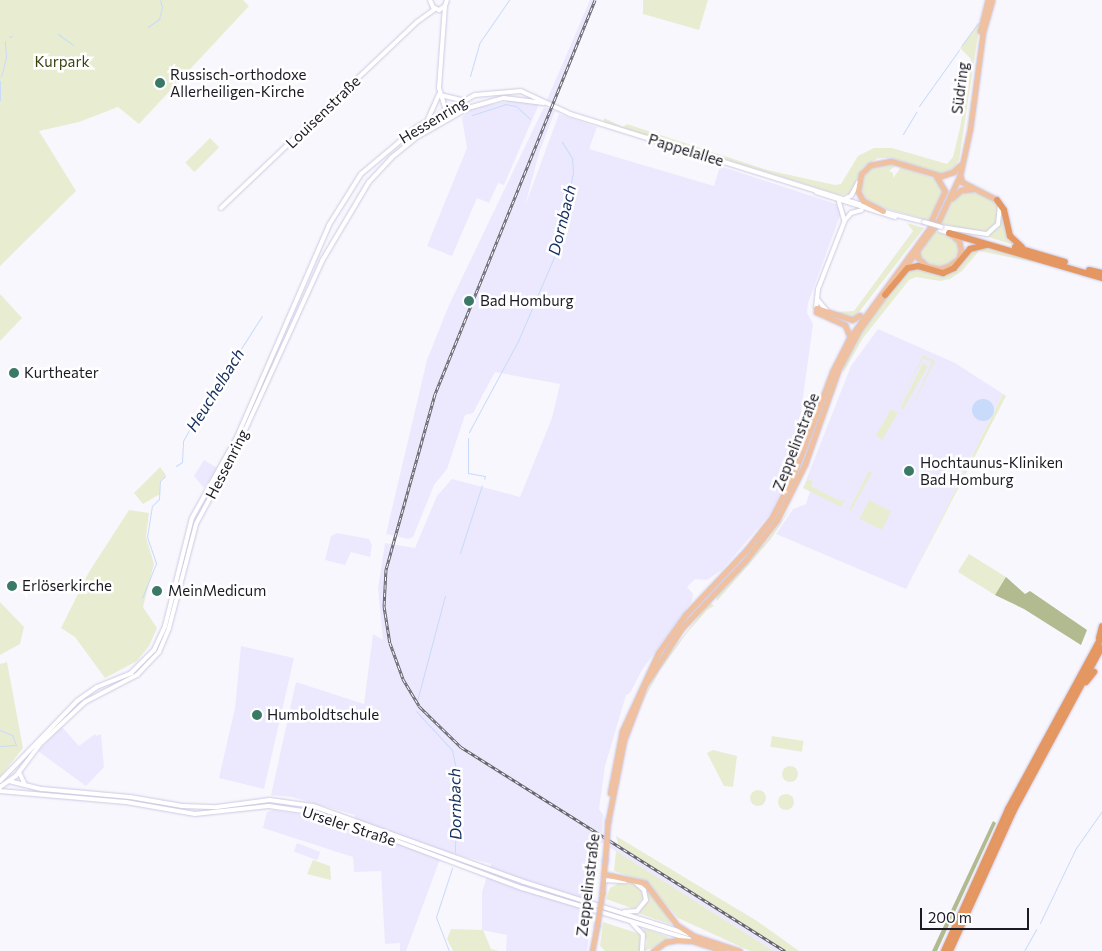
<!DOCTYPE html>
<html>
<head>
<meta charset="utf-8">
<style>
  body { margin:0 }
  #map { position:relative; width:1102px; height:951px; overflow:hidden; background:#f8f7fd; font-family:Commissioner,sans-serif }
  div>[style] { position:absolute }
  .built>* { inset:0; background:#ece9fe; transform-origin:0 0 }
  .green>* { inset:0; background:#e8edd2; transform-origin:0 0 }
  .round { border-radius:50% }
  .forest>* { inset:0; background:#b2ba8f }
  .water>* { inset:0; background:#c8dbfa }
  .stream>* { height:1px; margin:-0.5px; padding:0 0.5px; transform-origin:0.5px; border-radius:0.5px; background:#c8dbfa }
  .roads { filter:drop-shadow(0 0 1px #cdc9e4) drop-shadow(0 0 1px #cdc9e4) }
  .minor>* { height:4px; margin:-2px; padding:0 2px; transform-origin:2px; border-radius:2px; background:#fff }
  .major>* { height:5px; margin:-2.5px; padding:0 2.5px; transform-origin:2.5px; border-radius:2.5px; background:#efc1a0 }
  .highway>* { height:6px; margin:-3px; padding:0 3px; transform-origin:3px; border-radius:3px; background:#e59761 }
  .rail>* { height:3px; margin-top:-1.5px; transform-origin:0; background:repeating-linear-gradient(90deg,#fff 0 4px,#67666e 0 8px); box-sizing:border-box; border-block:1px solid #67666e }
  .bridges { filter:drop-shadow(0 0 1px #cdc9e4) drop-shadow(0 0 1px #cdc9e4) }
  .minor-bridge>* { height:4px; margin:-2px; padding:0 2px; transform-origin:2px; border-radius:2px; background:#fff }
  .major-bridge>* { height:5px; margin:-2.5px; padding:0 2.5px; transform-origin:2.5px; border-radius:2.5px; background:#efc1a0 }
  .dots>* { width:14px; height:14px; translate:-50% -50%; box-sizing:border-box; border:2px solid #fff; border-radius:50% }
  span { translate:-50% -50%; white-space:nowrap; text-align:center; line-height:1.15; -webkit-text-stroke:5px #fff; paint-order:stroke }
  .park-label { font-size:15px; color:#3a410e }
  .poi-label { font-size:15px; color:#1c1b25 }
  .left { translate:0 -50%; text-align:left }
  .street-label { font-size:15px; color:#1c1b25 }
  .water-label { font-size:16px; color:#173160; font-style:italic }
  .scale { position:absolute; left:920px; top:908px; width:109px; height:22px; box-sizing:border-box; border:2px solid #1c1b25; border-top:0; padding-left:6px; font-size:15px; line-height:18px; white-space:nowrap; color:#1c1b25; -webkit-text-stroke:4px #fff; paint-order:stroke }
</style>
</head>
<body>
<div id="map">
  <div class="built">
    <i style="clip-path:polygon(590px 0,597px 0,554px 104px,547px 100px)"></i>
    <i style="clip-path:polygon(514px 100px,539px 104px,504px 185px,498px 183px,489px 203px,477px 198px,452px 256px,427px 246px,467px 148px,462px 118px,470px 109px)"></i>
    <i style="clip-path:polygon(544px 107px,555px 111px,539px 153px,525px 206px,559px 114px,597px 127px,589px 149px,714px 186px,720px 166px,836px 204px,841px 213px,808px 303px,807px 313px,813px 324px,799px 427px,804px 429px,780px 494px,770px 514px,722px 570px,707px 580px,695px 579px,687px 587px,693px 594px,692px 601px,642px 670px,630px 693px,626px 695px,605px 766px,599px 809px,603px 815px,602px 834px,785px 951px,774px 951px,601px 842px,587px 951px,506px 951px,507px 935px,482px 930px,482px 892px,491px 864px,443px 851px,406px 951px,400px 951px,400px 943px,385px 944px,381px 871px,354px 872px,353px 857px,263px 828px,267px 812px,273px 810px,310px 816px,353px 830px,355px 815px,292px 797px,271px 795px,296px 682px,364px 704px,373px 634px,383px 640px,378px 588px,385px 543px,415px 548px,437px 496px,452px 479px,520px 497px,552px 418px,560px 384px,495px 372px,473px 413px,465px 415px,447px 469px,434px 485px,413px 537px,408px 539px,386px 534px,427px 360px,449px 305px)"></i>
    <i style="clip-path:polygon(878px 329px,955px 363px,1003px 394px,906px 589px,776px 534px,793px 509px,806px 504px,810px 491px,803px 488px,851px 366px)"></i>
    <i style="clip-path:polygon(204px 460px,217px 468px,204px 488px,194px 476px)"></i>
    <i style="clip-path:polygon(337px 533px,369px 539px,372px 545px,370px 557px,351px 552px,345px 565px,325px 560px,331px 536px)"></i>
    <i style="clip-path:polygon(241px 646px,294px 658px,264px 789px,219px 778px,235px 708px)"></i>
    <i style="clip-path:polygon(62px 727px,79px 746px,95px 734px,96px 736px,101px 734px,104px 767px,86px 786px,38px 751px)"></i>
    <i style="left:297px;top:843px;width:25px;height:9px;rotate:21deg"></i>
  </div>
  <div class="green">
    <i style="clip-path:polygon(0 0,243px 0,249px 6px,139px 124px,118px 107px,79px 122px,39px 131px,76px 191px,0 266px)"></i>
    <i style="clip-path:polygon(643px 0,708px 0,699px 30px,643px 14px)"></i>
    <i style="clip-path:polygon(980px 22px,959px 160px,952px 171px,942px 174px,891px 158px,878px 158px,862px 168px,850px 194px,840px 195px,604px 122px,604px 118px,623px 127px,627px 124px,767px 170px,835px 185px,841px 184px,858px 156px,874px 148px,892px 148px,947px 164px,953px 157px,960px 128px,971px 59px,960px 48px)"></i>
    <i style="left:210px;top:138px;width:13px;height:35px;rotate:45deg"></i>
    <i style="clip-path:polygon(884px 163px,895px 166px,889px 171px,893px 173px,893px 178px,901px 167px,936px 179px,943px 191px,929px 220px,884px 208px,866px 199px,861px 187px,864px 176px,872px 167px)"></i>
    <i style="clip-path:polygon(970px 191px,984px 195px,997px 205px,997px 223px,987px 231px,969px 231px,940px 223px,955px 196px)"></i>
    <i style="clip-path:polygon(1003px 215px,1005px 230px,1014px 245px,985px 236px,998px 228px)"></i>
    <i style="clip-path:polygon(907px 223px,924px 228px,856px 316px,851px 318px,835px 312px,854px 311px,913px 231px)"></i>
    <i style="clip-path:polygon(934px 231px,954px 238px,959px 248px,952px 263px,940px 267px,921px 260px,919px 253px)"></i>
    <i style="clip-path:polygon(979px 247px,990px 248px,1043px 264px,979px 251px,962px 271px,950px 279px,940px 281px,916px 277px,909px 280px,863px 338px,843px 373px,844px 363px,865px 326px,908px 271px,921px 269px,941px 275px,959px 266px,970px 252px)"></i>
    <i style="clip-path:polygon(0 294px,22px 318px,0 341px)"></i>
    <i style="clip-path:polygon(923px 355px,935px 361px,911px 409px,932px 362px,923px 358px,898px 408px)"></i>
    <i style="clip-path:polygon(923px 363px,928px 366px,903px 410px,901px 407px)"></i>
    <i style="clip-path:polygon(1003px 394px,1006px 396px,906px 589px)"></i>
    <i style="left:891px;top:409px;width:8px;height:31px;rotate:30deg"></i>
    <i style="clip-path:polygon(160px 467px,166px 475px,160px 481px,160px 494px,143px 504px,134px 493px)"></i>
    <i style="clip-path:polygon(869px 471px,872px 473px,850px 512px,850px 508px)"></i>
    <i style="clip-path:polygon(808px 479px,813px 481px,811px 486px,840px 501px,845px 500px,841px 507px,803px 488px)"></i>
    <i style="left:869px;top:500px;width:25px;height:21px;rotate:27deg"></i>
    <i style="clip-path:polygon(793px 505px,771px 539px,717px 601px,716px 596px,769px 538px)"></i>
    <i style="clip-path:polygon(129px 510px,149px 513px,146px 537px,154px 564px,143px 607px,157px 628px,149px 646px,137px 661px,105px 678px,75px 637px,61px 628px,89px 572px)"></i>
    <i style="left:969px;top:554px;width:44px;height:21px;rotate:32deg"></i>
    <i style="clip-path:polygon(0 602px,24px 627px,20px 644px,0 655px)"></i>
    <i style="clip-path:polygon(710px 602px,714px 606px,707px 610px,687px 633px,660px 670px,636px 714px,659px 667px)"></i>
    <i style="clip-path:polygon(7px 662px,23px 748px,0 777px,0 664px)"></i>
    <i style="left:772px;top:736px;width:32px;height:11px;rotate:9deg"></i>
    <i style="clip-path:polygon(713px 750px,737px 756px,733px 787px,724px 786px,707px 753px)"></i>
    <i class="round" style="left:782px;top:766px;width:16px;height:16px"></i>
    <i class="round" style="left:750px;top:790px;width:16px;height:16px"></i>
    <i class="round" style="left:778px;top:794px;width:16px;height:16px"></i>
    <i style="clip-path:polygon(616px 836px,757px 921px,799px 951px,785px 951px,691px 893px,618px 844px)"></i>
    <i style="clip-path:polygon(616px 851px,774px 951px,750px 951px,678px 918px,646px 882px,614px 871px)"></i>
    <i style="clip-path:polygon(313px 860px,330px 866px,331px 880px,307px 874px)"></i>
    <i style="clip-path:polygon(619px 883px,634px 884px,641px 890px,643px 898px,634px 909px,606px 899px,610px 888px)"></i>
    <i style="clip-path:polygon(644px 885px,656px 900px,672px 925px,638px 913px,648px 898px)"></i>
    <i style="clip-path:polygon(603px 922px,640px 934px,640px 951px,605px 951px,600px 946px)"></i>
    <i style="clip-path:polygon(451px 929px,483px 930px,491px 949px,499px 951px,453px 951px,447px 939px)"></i>
    <i style="clip-path:polygon(645px 929px,666px 936px,670px 939px,645px 951px,647px 941px,642px 930px)"></i>
  </div>
  <div class="forest">
    <i style="clip-path:polygon(1006px 577px,1025px 594px,1030px 591px,1087px 630px,1081px 645px,1024px 609px,995px 595px)"></i>
    <i style="clip-path:polygon(993px 821px,996px 823px,937px 951px,932px 951px)"></i>
  </div>
  <div class="water">
    <i class="round" style="left:972px;top:399px;width:22px;height:22px"></i>
  </div>
  <div class="stream">
    <i style="left:148px;top:27px;width:14px;rotate:-36deg"></i>
    <i style="left:159px;top:19px;width:12px;rotate:-76deg"></i>
    <i style="left:162px;top:7px;width:7px;rotate:-106deg"></i>
    <i style="left:58px;top:34px;width:19px;rotate:36deg"></i>
    <i style="left:9px;top:37px;width:3px;rotate:-18deg"></i>
    <i style="left:962px;top:45px;width:27px;rotate:-54deg"></i>
    <i style="left:470px;top:76px;width:35px;rotate:-74deg"></i>
    <i style="left:480px;top:42px;width:51px;rotate:-55.4deg"></i>
    <i style="left:1px;top:77px;width:21px;rotate:-76deg"></i>
    <i style="left:6px;top:57px;width:16px;rotate:-94deg"></i>
    <i style="left:0;top:100px;width:19px;rotate:-90deg"></i>
    <i style="left:919px;top:106px;width:69px;rotate:-54.5deg"></i>
    <i style="left:472px;top:115px;width:35px;rotate:-18deg"></i>
    <i style="left:505px;top:104px;width:11px;rotate:10deg"></i>
    <i style="left:516px;top:106px;width:19px;rotate:43deg"></i>
    <i style="left:903px;top:134px;width:26px;rotate:-59deg"></i>
    <i style="left:469px;top:432px;width:103px;rotate:-61.7deg"></i>
    <i style="left:518px;top:341px;width:107px;rotate:-66.8deg"></i>
    <i style="left:560px;top:243px;width:72px;rotate:-79.6deg"></i>
    <i style="left:573px;top:172px;width:14px;rotate:-94deg"></i>
    <i style="left:572px;top:158px;width:19px;rotate:-122deg"></i>
    <i style="left:468px;top:438px;width:35px;rotate:90deg"></i>
    <i style="left:468px;top:473px;width:17px;rotate:10deg"></i>
    <i style="left:485px;top:476px;width:3px;rotate:108deg"></i>
    <i style="left:176px;top:466px;width:7px;rotate:-34deg"></i>
    <i style="left:182px;top:462px;width:21px;rotate:-87deg"></i>
    <i style="left:183px;top:441px;width:13px;rotate:-61deg"></i>
    <i style="left:189px;top:430px;width:135px;rotate:-57.4deg"></i>
    <i style="left:460px;top:553px;width:71px;rotate:-72.1deg"></i>
    <i style="left:142px;top:598px;width:38px;rotate:-68deg"></i>
    <i style="left:156px;top:563px;width:28px;rotate:-109deg"></i>
    <i style="left:147px;top:537px;width:31px;rotate:-81deg"></i>
    <i style="left:152px;top:506px;width:10px;rotate:-45deg"></i>
    <i style="left:159px;top:499px;width:18px;rotate:-87deg"></i>
    <i style="left:160px;top:481px;width:7px;rotate:-45deg"></i>
    <i style="left:417px;top:701px;width:109px;rotate:-75.1deg"></i>
    <i style="left:416px;top:711px;width:53px;rotate:47.3deg"></i>
    <i style="left:452px;top:750px;width:24px;rotate:78deg"></i>
    <i style="left:457px;top:773px;width:79px;rotate:91.5deg"></i>
    <i style="left:0;top:730px;width:13px;rotate:23deg"></i>
    <i style="left:12px;top:735px;width:11px;rotate:68deg"></i>
    <i style="left:16px;top:745px;width:16px;rotate:176deg"></i>
    <i style="left:1040px;top:923px;width:83px;rotate:-64.4deg"></i>
    <i style="left:1076px;top:848px;width:45px;rotate:-54.9deg"></i>
    <i style="left:449px;top:951px;width:36px;rotate:-111deg"></i>
    <i style="left:436px;top:917px;width:52px;rotate:-71.9deg"></i>
    <i style="left:1024px;top:951px;width:25px;rotate:-61deg"></i>
  </div>
  <div class="roads">
    <div class="minor">
      <i style="left:430px;top:0;width:8px;rotate:67deg"></i>
      <i style="left:433px;top:7px;width:7px;rotate:27deg"></i>
      <i style="left:439px;top:10px;width:7px;rotate:-34deg"></i>
      <i style="left:445px;top:6px;width:6px;rotate:-72deg"></i>
      <i style="left:445px;top:6px;width:82px;rotate:94.2deg"></i>
      <i style="left:439px;top:88px;width:31px;rotate:73deg"></i>
      <i style="left:440px;top:95px;width:22px;rotate:13deg"></i>
      <i style="left:428px;top:119px;width:27px;rotate:-66deg"></i>
      <i style="left:816px;top:192px;width:83px;rotate:17.6deg"></i>
      <i style="left:846px;top:198px;width:5px;rotate:-22deg"></i>
      <i style="left:851px;top:196px;width:15px;rotate:-62deg"></i>
      <i style="left:839px;top:202px;width:19px;rotate:74deg"></i>
      <i style="left:221px;top:208px;width:270px;rotate:-43.5deg"></i>
      <i style="left:417px;top:22px;width:22px;rotate:-36deg"></i>
      <i style="left:881px;top:211px;width:44px;rotate:14.3deg"></i>
      <i style="left:941px;top:227px;width:47px;rotate:8.7deg"></i>
      <i style="left:987px;top:234px;width:15px;rotate:-42deg"></i>
      <i style="left:998px;top:224px;width:18px;rotate:-84deg"></i>
      <i style="left:940px;top:230px;width:9px;rotate:18deg"></i>
      <i style="left:817px;top:299px;width:16px;rotate:50deg"></i>
      <i style="left:816px;top:308px;width:19px;rotate:-84deg"></i>
      <i style="left:818px;top:289px;width:74px;rotate:-68.6deg"></i>
      <i style="left:845px;top:220px;width:9px;rotate:-49deg"></i>
      <i style="left:851px;top:213px;width:11px;rotate:-15deg"></i>
      <i style="left:19px;top:772px;width:14px;rotate:65deg"></i>
      <i style="left:0;top:781px;width:111px;rotate:-46.1deg"></i>
      <i style="left:77px;top:701px;width:24px;rotate:-35deg"></i>
      <i style="left:97px;top:687px;width:37px;rotate:-22deg"></i>
      <i style="left:131px;top:673px;width:33px;rotate:-45deg"></i>
      <i style="left:154px;top:650px;width:26px;rotate:-65deg"></i>
      <i style="left:165px;top:626px;width:111px;rotate:-76deg"></i>
      <i style="left:192px;top:518px;width:93px;rotate:-60.9deg"></i>
      <i style="left:237px;top:437px;width:231px;rotate:-66.5deg"></i>
      <i style="left:329px;top:225px;width:60px;rotate:-57.9deg"></i>
      <i style="left:361px;top:174px;width:73px;rotate:-40deg"></i>
      <i style="left:417px;top:127px;width:66px;rotate:-28.9deg"></i>
      <i style="left:475px;top:95px;width:46px;rotate:-5deg"></i>
      <i style="left:521px;top:91px;width:54px;rotate:25.1deg"></i>
      <i style="left:570px;top:114px;width:316px;rotate:17.3deg"></i>
      <i style="left:9px;top:781px;width:34px;rotate:14deg"></i>
      <i style="left:42px;top:789px;width:88px;rotate:5.2deg"></i>
      <i style="left:130px;top:797px;width:53px;rotate:9.8deg"></i>
      <i style="left:182px;top:806px;width:35px;rotate:2deg"></i>
      <i style="left:217px;top:807px;width:53px;rotate:-7.5deg"></i>
      <i style="left:270px;top:800px;width:43px;rotate:7.9deg"></i>
      <i style="left:313px;top:806px;width:224px;rotate:19.8deg"></i>
      <i style="left:524px;top:882px;width:172px;rotate:17.6deg"></i>
      <i style="left:0;top:787px;width:19px;rotate:-35deg"></i>
      <i style="left:16px;top:776px;width:39px;rotate:-53deg"></i>
      <i style="left:39px;top:745px;width:63px;rotate:-43.1deg"></i>
      <i style="left:85px;top:702px;width:59px;rotate:-27.4deg"></i>
      <i style="left:137px;top:675px;width:32px;rotate:-46deg"></i>
      <i style="left:159px;top:652px;width:26px;rotate:-67deg"></i>
      <i style="left:169px;top:628px;width:107px;rotate:-75.4deg"></i>
      <i style="left:196px;top:524px;width:84px;rotate:-61.6deg"></i>
      <i style="left:236px;top:450px;width:208px;rotate:-65.5deg"></i>
      <i style="left:322px;top:261px;width:92px;rotate:-59.3deg"></i>
      <i style="left:369px;top:182px;width:33px;rotate:-47deg"></i>
      <i style="left:391px;top:158px;width:33px;rotate:-39deg"></i>
      <i style="left:417px;top:137px;width:59px;rotate:-29.6deg"></i>
      <i style="left:468px;top:108px;width:37px;rotate:-16deg"></i>
      <i style="left:504px;top:98px;width:40px;rotate:7.1deg"></i>
      <i style="left:0;top:791px;width:126px;rotate:5deg"></i>
      <i style="left:126px;top:802px;width:70px;rotate:9.9deg"></i>
      <i style="left:195px;top:814px;width:74px;rotate:-6.2deg"></i>
      <i style="left:269px;top:806px;width:41px;rotate:8.3deg"></i>
      <i style="left:310px;top:812px;width:37px;rotate:16deg"></i>
      <i style="left:346px;top:822px;width:188px;rotate:20.6deg"></i>
      <i style="left:522px;top:888px;width:175px;rotate:17deg"></i>
      <i style="left:603px;top:880px;width:22px;rotate:3deg"></i>
      <i style="left:624px;top:912px;width:13px;rotate:-4deg"></i>
      <i style="left:637px;top:911px;width:14px;rotate:-51deg"></i>
      <i style="left:646px;top:900px;width:10px;rotate:-101deg"></i>
      <i style="left:644px;top:890px;width:12px;rotate:-138deg"></i>
      <i style="left:632px;top:923px;width:16px;rotate:47deg"></i>
      <i style="left:643px;top:935px;width:16px;rotate:94deg"></i>
    </div>
    <div class="major">
      <i style="left:980px;top:31px;width:32px;rotate:-76deg"></i>
      <i style="left:960px;top:175px;width:7px;rotate:74deg"></i>
      <i style="left:962px;top:182px;width:39px;rotate:27deg"></i>
      <i style="left:952px;top:198px;width:12px;rotate:-42deg"></i>
      <i style="left:961px;top:190px;width:12px;rotate:-5deg"></i>
      <i style="left:883px;top:211px;width:22px;rotate:-153deg"></i>
      <i style="left:863px;top:201px;width:11px;rotate:-117deg"></i>
      <i style="left:858px;top:191px;width:17px;rotate:-80deg"></i>
      <i style="left:861px;top:174px;width:13px;rotate:-45deg"></i>
      <i style="left:870px;top:165px;width:21px;rotate:-11deg"></i>
      <i style="left:891px;top:161px;width:52px;rotate:16.7deg"></i>
      <i style="left:941px;top:176px;width:13px;rotate:-18deg"></i>
      <i style="left:953px;top:172px;width:10px;rotate:-45deg"></i>
      <i style="left:930px;top:223px;width:35px;rotate:-65deg"></i>
      <i style="left:945px;top:191px;width:17px;rotate:-121deg"></i>
      <i style="left:917px;top:251px;width:7px;rotate:82deg"></i>
      <i style="left:918px;top:258px;width:12px;rotate:42deg"></i>
      <i style="left:927px;top:266px;width:12px;rotate:14deg"></i>
      <i style="left:939px;top:269px;width:10px;rotate:-17deg"></i>
      <i style="left:949px;top:266px;width:11px;rotate:-38deg"></i>
      <i style="left:958px;top:259px;width:9px;rotate:-72deg"></i>
      <i style="left:961px;top:250px;width:9px;rotate:-103deg"></i>
      <i style="left:959px;top:241px;width:11px;rotate:-139deg"></i>
      <i style="left:901px;top:272px;width:62px;rotate:-53.5deg"></i>
      <i style="left:938px;top:222px;width:52px;rotate:-64.9deg"></i>
      <i style="left:960px;top:175px;width:47px;rotate:-77.7deg"></i>
      <i style="left:970px;top:129px;width:98px;rotate:-82.4deg"></i>
      <i style="left:983px;top:32px;width:33px;rotate:-74deg"></i>
      <i style="left:816px;top:308px;width:38px;rotate:18deg"></i>
      <i style="left:852px;top:320px;width:9px;rotate:-32deg"></i>
      <i style="left:816px;top:312px;width:32px;rotate:24deg"></i>
      <i style="left:845px;top:325px;width:11px;rotate:68deg"></i>
      <i style="left:610px;top:793px;width:63px;rotate:-79deg"></i>
      <i style="left:622px;top:731px;width:86px;rotate:-65.2deg"></i>
      <i style="left:658px;top:653px;width:47px;rotate:-54.6deg"></i>
      <i style="left:685px;top:615px;width:91px;rotate:-46.8deg"></i>
      <i style="left:747px;top:549px;width:41px;rotate:-52deg"></i>
      <i style="left:772px;top:517px;width:46px;rotate:-62.9deg"></i>
      <i style="left:793px;top:476px;width:111px;rotate:-69.4deg"></i>
      <i style="left:832px;top:372px;width:36px;rotate:-63deg"></i>
      <i style="left:848px;top:340px;width:146px;rotate:-53.9deg"></i>
      <i style="left:608px;top:821px;width:83px;rotate:-78.8deg"></i>
      <i style="left:624px;top:740px;width:59px;rotate:-69.1deg"></i>
      <i style="left:645px;top:685px;width:68px;rotate:-57deg"></i>
      <i style="left:682px;top:628px;width:92px;rotate:-46.8deg"></i>
      <i style="left:745px;top:561px;width:52px;rotate:-52deg"></i>
      <i style="left:777px;top:520px;width:63px;rotate:-63.4deg"></i>
      <i style="left:805px;top:464px;width:102px;rotate:-70.5deg"></i>
      <i style="left:839px;top:368px;width:43px;rotate:-62.2deg"></i>
      <i style="left:859px;top:330px;width:46px;rotate:-53.9deg"></i>
      <i style="left:604px;top:874px;width:42px;rotate:12.4deg"></i>
      <i style="left:645px;top:883px;width:53px;rotate:52.7deg"></i>
      <i style="left:677px;top:925px;width:20px;rotate:33deg"></i>
      <i style="left:694px;top:936px;width:48px;rotate:18.1deg"></i>
      <i style="left:602px;top:892px;width:32px;rotate:-85deg"></i>
      <i style="left:592px;top:951px;width:26px;rotate:-79deg"></i>
      <i style="left:653px;top:951px;width:16px;rotate:-35deg"></i>
      <i style="left:666px;top:942px;width:11px;rotate:-10deg"></i>
      <i style="left:677px;top:940px;width:16px;rotate:4deg"></i>
      <i style="left:693px;top:941px;width:33px;rotate:18deg"></i>
    </div>
    <div class="highway">
      <i style="left:997px;top:200px;width:12px;rotate:55deg"></i>
      <i style="left:1004px;top:210px;width:27px;rotate:77deg"></i>
      <i style="left:1010px;top:236px;width:16px;rotate:43deg"></i>
      <i style="left:949px;top:233px;width:159px;rotate:16.4deg"></i>
      <i style="left:1015px;top:247px;width:52px;rotate:16.7deg"></i>
      <i style="left:1089px;top:270px;width:13px;rotate:13deg"></i>
      <i style="left:885px;top:295px;width:35px;rotate:-50deg"></i>
      <i style="left:908px;top:268px;width:10px;rotate:-11deg"></i>
      <i style="left:918px;top:266px;width:26px;rotate:16deg"></i>
      <i style="left:943px;top:273px;width:12px;rotate:-24deg"></i>
      <i style="left:954px;top:268px;width:25px;rotate:-50deg"></i>
      <i style="left:970px;top:249px;width:16px;rotate:-14deg"></i>
      <i style="left:1099px;top:638px;width:12px;rotate:-76deg"></i>
      <i style="left:1086px;top:682px;width:13px;rotate:-51deg"></i>
      <i style="left:944px;top:951px;width:156px;rotate:-65.7deg"></i>
      <i style="left:1008px;top:809px;width:197px;rotate:-61.5deg"></i>
      <i style="left:950px;top:951px;width:153px;rotate:-65.6deg"></i>
      <i style="left:1013px;top:812px;width:187px;rotate:-61.7deg"></i>
    </div>
  </div>
  <div class="rail">
    <i style="left:595px;top:0;width:425px;rotate:112.1deg"></i>
    <i style="left:435px;top:394px;width:182px;rotate:105.6deg"></i>
    <i style="left:386px;top:569px;width:37px;rotate:93deg"></i>
    <i style="left:384px;top:606px;width:37px;rotate:81deg"></i>
    <i style="left:390px;top:643px;width:38px;rotate:70deg"></i>
    <i style="left:403px;top:679px;width:31px;rotate:59deg"></i>
    <i style="left:419px;top:706px;width:59px;rotate:44.3deg"></i>
    <i style="left:461px;top:747px;width:383px;rotate:32.2deg"></i>
  </div>
  <div class="bridges">
    <div class="minor-bridge">
      <i style="left:924px;top:222px;width:18px;rotate:16deg"></i>
    </div>
    <div class="major-bridge">
      <i style="left:605px;top:860px;width:39px;rotate:-86deg"></i>
      <i style="left:597px;top:925px;width:33px;rotate:-81deg"></i>
    </div>
  </div>
  <div class="dots">
    <i style="left:160px;top:83px;background:#3a7966"></i>
    <i style="left:469px;top:301px;background:#3a7966"></i>
    <i style="left:14px;top:373px;background:#3a7966"></i>
    <i style="left:909px;top:471px;background:#3a7966"></i>
    <i style="left:12px;top:586px;background:#3a7966"></i>
    <i style="left:157px;top:591px;background:#3a7966"></i>
    <i style="left:257px;top:715px;background:#3a7966"></i>
  </div>
  <div class="park-label">
    <span style="left:62px;top:62px">Kurpark</span>
  </div>
  <div class="poi-label">
    <span class="left" style="left:170px;top:83px">Russisch-orthodoxe<br>Allerheiligen-Kirche</span>
    <span class="left" style="left:480px;top:301px">Bad Homburg</span>
    <span class="left" style="left:24px;top:373px">Kurtheater</span>
    <span class="left" style="left:920px;top:471px">Hochtaunus-Kliniken<br>Bad Homburg</span>
    <span class="left" style="left:22px;top:586px">Erlöserkirche</span>
    <span class="left" style="left:168px;top:591px">MeinMedicum</span>
    <span class="left" style="left:267px;top:715px">Humboldtschule</span>
  </div>
  <div class="street-label">
    <span style="left:960px;top:88px;rotate:-83deg">Südring</span>
    <span style="left:323px;top:112px;rotate:-44deg">Louisenstraße</span>
    <span style="left:433px;top:120px;rotate:-31deg">Hessenring</span>
    <span style="left:686px;top:150px;rotate:17deg">Pappelallee</span>
    <span style="left:796px;top:442px;rotate:-69deg">Zeppelinstraße</span>
    <span style="left:227px;top:464px;rotate:-63deg">Hessenring</span>
    <span style="left:349px;top:826px;rotate:18deg">Urseler Straße</span>
    <span style="left:588px;top:885px;rotate:-83deg">Zeppelinstraße</span>
  </div>
  <div class="water-label">
    <span style="left:562px;top:220px;rotate:-76deg">Dornbach</span>
    <span style="left:215px;top:390px;rotate:-58deg">Heuchelbach</span>
    <span style="left:455px;top:804px;rotate:-91deg">Dornbach</span>
  </div>
  <div class="scale">200 m</div>
</div>
</body>
</html>
